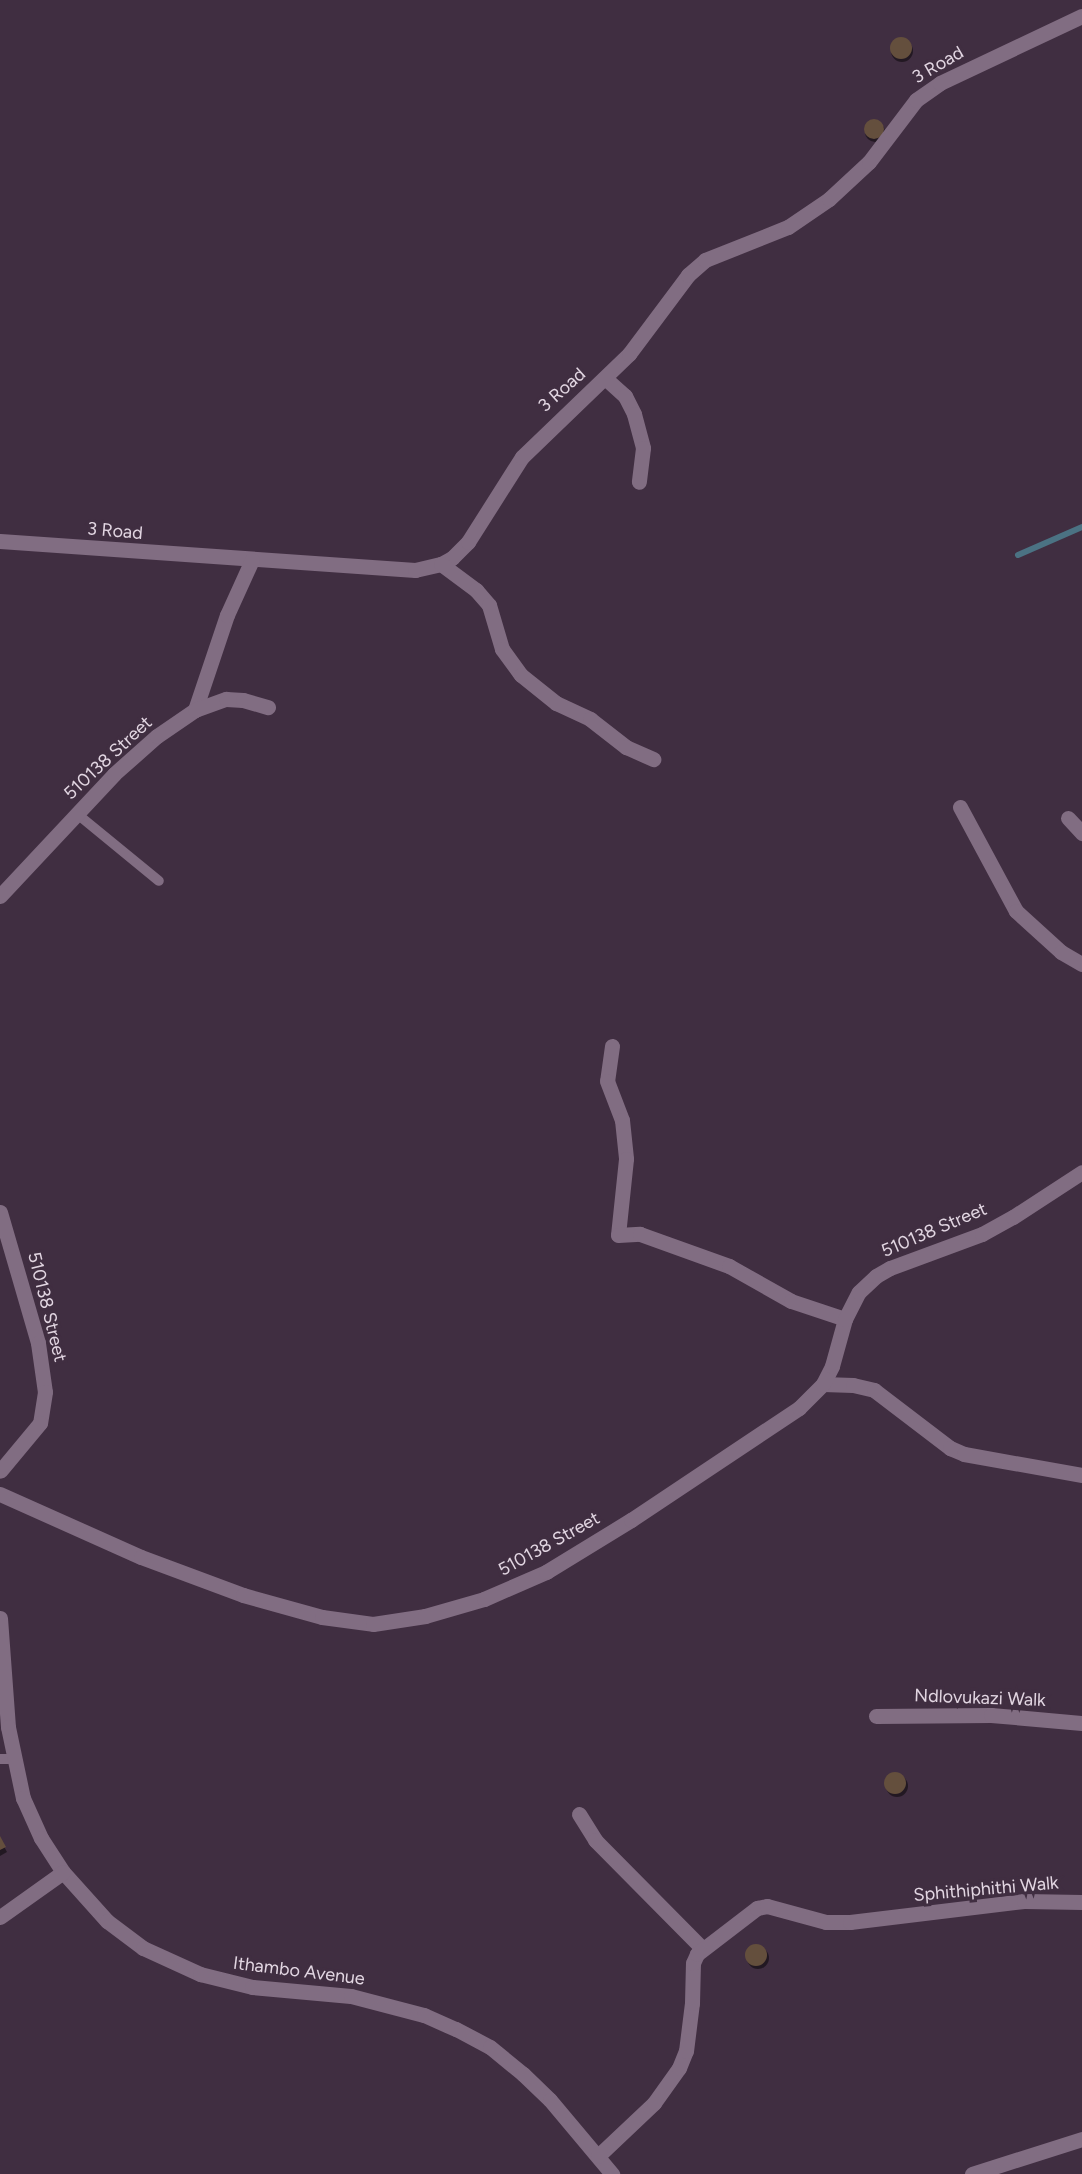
<!DOCTYPE html>
<html>
<head>
<meta charset="utf-8">
<style>
  body { margin:0 }
  #map { position:relative; width:1082px; height:2174px; overflow:hidden; background:#402e41; font-family:Figtree,sans-serif }
  div>[style] { position:absolute }
  .shadow>* { inset:0; background:#0007 }
  .round { border-radius:50% }
  .stream>* { height:6px; margin:-3px; padding:0 3px; transform-origin:3px; border-radius:3px; background:#4b7283 }
  .building>* { inset:0; background:#644f3d }
  .lane>* { height:10px; margin:-5px; padding:0 5px; transform-origin:5px; border-radius:5px; background:#816d82 }
  .street>* { height:15px; margin:-7.5px; padding:0 7.5px; transform-origin:7.5px; border-radius:7.5px; background:#816d82 }
  span { translate:-50% -50%; white-space:nowrap; text-align:center; line-height:1.15; -webkit-text-stroke:6px #402e41; paint-order:stroke }
  .street-label { font-size:18px; color:#e2d6e2 }
</style>
</head>
<body>
<div id="map">
  <div class="shadow">
    <i class="round" style="left:891px;top:40px;width:22px;height:22px"></i>
    <i class="round" style="left:865px;top:122px;width:20px;height:20px"></i>
    <i class="round" style="left:886px;top:1775px;width:22px;height:22px"></i>
    <i style="clip-path:polygon(0 1839px,7px 1852px,0 1856px)"></i>
    <i class="round" style="left:747px;top:1947px;width:22px;height:22px"></i>
  </div>
  <div class="stream">
    <i style="left:1018px;top:555px;width:70px;rotate:-23.6deg"></i>
  </div>
  <div class="building">
    <i class="round" style="left:890px;top:37px;width:22px;height:22px"></i>
    <i class="round" style="left:864px;top:119px;width:20px;height:20px"></i>
    <i class="round" style="left:884px;top:1772px;width:22px;height:22px"></i>
    <i style="clip-path:polygon(0 1836px,6px 1847px,0 1850px)"></i>
    <i class="round" style="left:745px;top:1944px;width:22px;height:22px"></i>
  </div>
  <div class="lane">
    <i style="left:76px;top:813px;width:107px;rotate:39.3deg"></i>
    <i style="left:0;top:1759px;width:13px"></i>
  </div>
  <div class="street">
    <i style="left:605px;top:378px;width:27px;rotate:42deg"></i>
    <i style="left:625px;top:396px;width:20px;rotate:63deg"></i>
    <i style="left:634px;top:414px;width:35px;rotate:75deg"></i>
    <i style="left:643px;top:448px;width:34px;rotate:97deg"></i>
    <i style="left:0;top:541px;width:416px;rotate:4deg"></i>
    <i style="left:415px;top:570px;width:27px;rotate:-13deg"></i>
    <i style="left:441px;top:564px;width:13px;rotate:-29deg"></i>
    <i style="left:452px;top:558px;width:23px;rotate:-45deg"></i>
    <i style="left:468px;top:542px;width:101px;rotate:-57.6deg"></i>
    <i style="left:522px;top:457px;width:149px;rotate:-43.9deg"></i>
    <i style="left:629px;top:354px;width:99px;rotate:-53.2deg"></i>
    <i style="left:688px;top:275px;width:23px;rotate:-41deg"></i>
    <i style="left:705px;top:260px;width:89px;rotate:-21.7deg"></i>
    <i style="left:788px;top:227px;width:50px;rotate:-34.3deg"></i>
    <i style="left:829px;top:199px;width:54px;rotate:-42.8deg"></i>
    <i style="left:869px;top:162px;width:78px;rotate:-52.8deg"></i>
    <i style="left:916px;top:100px;width:29px;rotate:-35deg"></i>
    <i style="left:940px;top:83px;width:157px;rotate:-25.3deg"></i>
    <i style="left:441px;top:564px;width:44px;rotate:36.6deg"></i>
    <i style="left:476px;top:590px;width:20px;rotate:49deg"></i>
    <i style="left:489px;top:605px;width:46px;rotate:73.5deg"></i>
    <i style="left:502px;top:649px;width:32px;rotate:54deg"></i>
    <i style="left:521px;top:675px;width:45px;rotate:38.7deg"></i>
    <i style="left:556px;top:703px;width:38px;rotate:25deg"></i>
    <i style="left:590px;top:719px;width:46px;rotate:37.9deg"></i>
    <i style="left:626px;top:747px;width:30px;rotate:24deg"></i>
    <i style="left:195px;top:710px;width:100px;rotate:-71.4deg"></i>
    <i style="left:227px;top:615px;width:60px;rotate:-65.6deg"></i>
    <i style="left:960px;top:807px;width:118px;rotate:61.7deg"></i>
    <i style="left:1016px;top:911px;width:61px;rotate:42.3deg"></i>
    <i style="left:1061px;top:952px;width:24px;rotate:30deg"></i>
    <i style="left:1068px;top:818px;width:21px;rotate:47deg"></i>
    <i style="left:0;top:896px;width:167px;rotate:-46.9deg"></i>
    <i style="left:114px;top:774px;width:57px;rotate:-41.5deg"></i>
    <i style="left:157px;top:736px;width:46px;rotate:-34.4deg"></i>
    <i style="left:195px;top:710px;width:33px;rotate:-20deg"></i>
    <i style="left:226px;top:699px;width:17px;rotate:3deg"></i>
    <i style="left:243px;top:700px;width:26px;rotate:16deg"></i>
    <i style="left:612px;top:1046px;width:35px;rotate:98deg"></i>
    <i style="left:607px;top:1081px;width:42px;rotate:69deg"></i>
    <i style="left:622px;top:1120px;width:39px;rotate:84deg"></i>
    <i style="left:626px;top:1159px;width:76px;rotate:96deg"></i>
    <i style="left:618px;top:1235px;width:22px;rotate:-3deg"></i>
    <i style="left:640px;top:1234px;width:95px;rotate:19.8deg"></i>
    <i style="left:729px;top:1266px;width:71px;rotate:29.4deg"></i>
    <i style="left:791px;top:1301px;width:57px;rotate:18.4deg"></i>
    <i style="left:0;top:1212px;width:136px;rotate:73.8deg"></i>
    <i style="left:38px;top:1343px;width:49px;rotate:81.9deg"></i>
    <i style="left:45px;top:1392px;width:31px;rotate:99deg"></i>
    <i style="left:40px;top:1423px;width:62px;rotate:129.8deg"></i>
    <i style="left:823px;top:1384px;width:30px;rotate:2deg"></i>
    <i style="left:853px;top:1385px;width:22px;rotate:13deg"></i>
    <i style="left:874px;top:1390px;width:96px;rotate:37.3deg"></i>
    <i style="left:950px;top:1448px;width:15px;rotate:23deg"></i>
    <i style="left:964px;top:1454px;width:120px;rotate:10.1deg"></i>
    <i style="left:0;top:1494px;width:154px;rotate:24.1deg"></i>
    <i style="left:141px;top:1557px;width:109px;rotate:20.4deg"></i>
    <i style="left:243px;top:1595px;width:82px;rotate:15.6deg"></i>
    <i style="left:322px;top:1617px;width:51px;rotate:7.8deg"></i>
    <i style="left:373px;top:1624px;width:53px;rotate:-8.7deg"></i>
    <i style="left:425px;top:1616px;width:61px;rotate:-16.1deg"></i>
    <i style="left:484px;top:1599px;width:68px;rotate:-23.5deg"></i>
    <i style="left:546px;top:1572px;width:100px;rotate:-31.5deg"></i>
    <i style="left:631px;top:1520px;width:202px;rotate:-33.7deg"></i>
    <i style="left:799px;top:1408px;width:34px;rotate:-45deg"></i>
    <i style="left:823px;top:1384px;width:20px;rotate:-63deg"></i>
    <i style="left:832px;top:1366px;width:49px;rotate:-74.5deg"></i>
    <i style="left:845px;top:1319px;width:30px;rotate:-63deg"></i>
    <i style="left:859px;top:1292px;width:23px;rotate:-43deg"></i>
    <i style="left:876px;top:1276px;width:16px;rotate:-30deg"></i>
    <i style="left:890px;top:1268px;width:98px;rotate:-20.3deg"></i>
    <i style="left:982px;top:1234px;width:35px;rotate:-29deg"></i>
    <i style="left:1013px;top:1217px;width:82px;rotate:-33.1deg"></i>
    <i style="left:0;top:1618px;width:109px;rotate:85.8deg"></i>
    <i style="left:8px;top:1727px;width:73px;rotate:78.1deg"></i>
    <i style="left:23px;top:1798px;width:44px;rotate:65.8deg"></i>
    <i style="left:41px;top:1838px;width:40px;rotate:57.1deg"></i>
    <i style="left:63px;top:1872px;width:66px;rotate:48.1deg"></i>
    <i style="left:107px;top:1921px;width:45px;rotate:36.9deg"></i>
    <i style="left:143px;top:1948px;width:63px;rotate:24.5deg"></i>
    <i style="left:200px;top:1974px;width:54px;rotate:14deg"></i>
    <i style="left:252px;top:1987px;width:99px;rotate:5.2deg"></i>
    <i style="left:351px;top:1996px;width:75px;rotate:14.6deg"></i>
    <i style="left:424px;top:2015px;width:35px;rotate:24deg"></i>
    <i style="left:456px;top:2029px;width:38px;rotate:28deg"></i>
    <i style="left:490px;top:2047px;width:43px;rotate:39.3deg"></i>
    <i style="left:523px;top:2074px;width:37px;rotate:44deg"></i>
    <i style="left:550px;top:2100px;width:97px;rotate:50deg"></i>
    <i style="left:876px;top:1716px;width:115px;rotate:-0.5deg"></i>
    <i style="left:991px;top:1715px;width:91px;rotate:5deg"></i>
    <i style="left:579px;top:1814px;width:31px;rotate:58deg"></i>
    <i style="left:595px;top:1840px;width:153px;rotate:45.3deg"></i>
    <i style="left:0;top:1917px;width:77px;rotate:-35.5deg"></i>
    <i style="left:598px;top:2156px;width:77px;rotate:-43.4deg"></i>
    <i style="left:654px;top:2103px;width:43px;rotate:-54.5deg"></i>
    <i style="left:679px;top:2068px;width:18px;rotate:-68deg"></i>
    <i style="left:686px;top:2051px;width:48px;rotate:-82.9deg"></i>
    <i style="left:692px;top:2003px;width:40px;rotate:-88.6deg"></i>
    <i style="left:693px;top:1963px;width:10px;rotate:-66deg"></i>
    <i style="left:697px;top:1954px;width:76px;rotate:-37.5deg"></i>
    <i style="left:757px;top:1908px;width:10px;rotate:-11deg"></i>
    <i style="left:767px;top:1906px;width:61px;rotate:15.2deg"></i>
    <i style="left:826px;top:1922px;width:24px"></i>
    <i style="left:850px;top:1922px;width:175px;rotate:-6.9deg"></i>
    <i style="left:1024px;top:1901px;width:58px;rotate:1deg"></i>
    <i style="left:972px;top:2174px;width:115px;rotate:-17.7deg"></i>
  </div>
  <div class="street-label">
    <span style="left:938px;top:65px;rotate:-30deg">3 Road</span>
    <span style="left:562px;top:390px;rotate:-42deg">3 Road</span>
    <span style="left:115px;top:531px;rotate:5deg">3 Road</span>
    <span style="left:108px;top:758px;rotate:-43deg">510138 Street</span>
    <span style="left:934px;top:1230px;rotate:-23deg">510138 Street</span>
    <span style="left:47px;top:1307px;rotate:76deg">510138 Street</span>
    <span style="left:549px;top:1544px;rotate:-29deg">510138 Street</span>
    <span style="left:980px;top:1698px;rotate:2deg">Ndlovukazi Walk</span>
    <span style="left:986px;top:1889px;rotate:-5deg">Sphithiphithi Walk</span>
    <span style="left:299px;top:1971px;rotate:7deg">Ithambo Avenue</span>
  </div>
</div>
</body>
</html>
